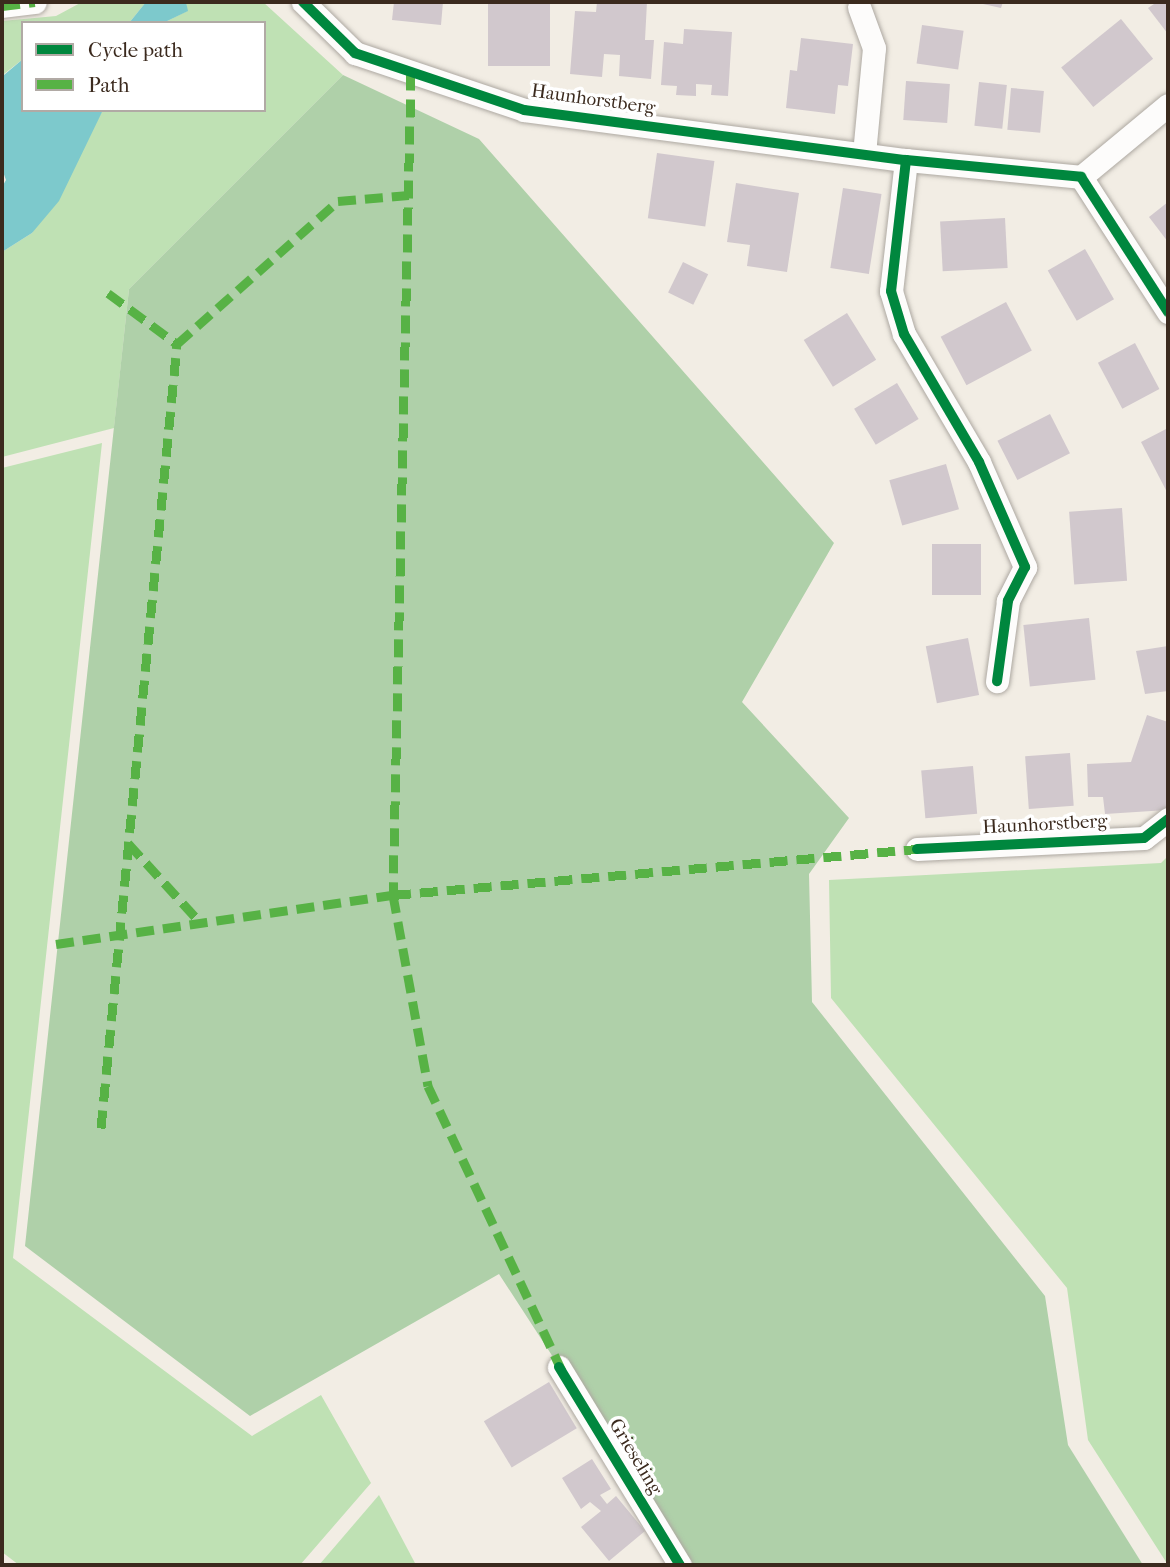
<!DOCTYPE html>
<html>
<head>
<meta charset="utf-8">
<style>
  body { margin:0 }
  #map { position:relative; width:1170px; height:1567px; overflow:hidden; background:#f2ede4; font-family:"IM FELL French Canon",serif }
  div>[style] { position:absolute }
  .green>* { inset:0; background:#bfe1b4 }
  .forest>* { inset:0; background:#afd0a9 }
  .water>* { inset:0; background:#7dc9cc }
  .building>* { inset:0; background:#d1c8cd; transform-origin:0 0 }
  .roads { filter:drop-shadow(0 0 2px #ada8a1) drop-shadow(0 0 2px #ada8a1) }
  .minor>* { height:23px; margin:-11.5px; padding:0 11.5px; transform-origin:11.5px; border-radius:11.5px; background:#fdfcfb }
  .quiet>* { height:9px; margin-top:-4.5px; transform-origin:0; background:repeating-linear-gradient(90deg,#57b245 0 18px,transparent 0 27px) }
  .cycleway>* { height:10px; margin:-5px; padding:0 5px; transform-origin:5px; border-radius:5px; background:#00873e }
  span { translate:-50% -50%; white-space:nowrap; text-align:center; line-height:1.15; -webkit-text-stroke:7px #fff; paint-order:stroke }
  .street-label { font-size:19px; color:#3b2a1e }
  .frame { position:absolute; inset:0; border:4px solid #3b2a1e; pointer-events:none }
  .legend { position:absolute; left:21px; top:21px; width:245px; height:91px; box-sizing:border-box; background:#fff; border:2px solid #b1aaa5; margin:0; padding:9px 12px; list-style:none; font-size:21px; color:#3b2a1e }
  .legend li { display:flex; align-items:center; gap:14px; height:35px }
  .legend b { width:35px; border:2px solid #b1aaa5 }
</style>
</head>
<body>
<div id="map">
  <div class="green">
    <i style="clip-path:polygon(82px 2px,146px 2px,129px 23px,23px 23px,23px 59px,4px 74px,2px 82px,2px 21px,56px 16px)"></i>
    <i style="clip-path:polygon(186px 2px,263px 2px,343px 75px,129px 289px,114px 428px,2px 457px,2px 252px,32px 233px,103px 110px,264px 110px,264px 23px,163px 23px,187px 11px)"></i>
    <i style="clip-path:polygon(102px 443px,13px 1258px,252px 1436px,321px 1395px,371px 1483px,300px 1565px,19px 1565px,2px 1552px,2px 468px)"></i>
    <i style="clip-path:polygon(1168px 856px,1168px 1565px,1088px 1440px,1067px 1288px,831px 998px,829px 880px,1161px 863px)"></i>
    <i style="clip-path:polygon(379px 1495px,416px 1565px,319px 1565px)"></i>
  </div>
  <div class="forest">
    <i style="clip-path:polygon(343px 75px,479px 139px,834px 543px,742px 702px,849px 818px,809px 874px,812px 1002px,1045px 1296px,1068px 1445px,1143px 1565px,688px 1565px,499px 1274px,250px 1416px,25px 1246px,129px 289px)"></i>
  </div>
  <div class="water">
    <i style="clip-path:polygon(146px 2px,186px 2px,188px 11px,163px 23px,129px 23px)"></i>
    <i style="clip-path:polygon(23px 59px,23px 110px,103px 110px,59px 201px,32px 233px,2px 252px,2px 187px,6px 180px,2px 169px,2px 82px,4px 75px)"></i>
  </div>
  <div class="building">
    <i style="clip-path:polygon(394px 2px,443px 2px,441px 25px,392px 20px)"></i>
    <i style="left:488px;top:2px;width:62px;height:64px"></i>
    <i style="clip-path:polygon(597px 2px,647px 2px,645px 40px,654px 40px,651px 79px,619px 76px,620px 55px,604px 54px,602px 77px,570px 74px,575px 11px,596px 12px)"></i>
    <i style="clip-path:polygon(974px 2px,1003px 2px,1001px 8px)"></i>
    <i style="clip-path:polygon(1157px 2px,1168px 2px,1168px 34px,1148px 8px)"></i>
    <i style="left:1121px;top:19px;width:51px;height:77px;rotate:51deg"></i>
    <i style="left:922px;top:25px;width:42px;height:39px;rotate:8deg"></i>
    <i style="clip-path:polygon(684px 29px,732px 32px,728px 96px,711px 95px,712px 85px,696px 84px,696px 96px,676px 95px,677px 86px,661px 85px,664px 42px,683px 44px)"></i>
    <i style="clip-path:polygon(801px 38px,853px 44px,848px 86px,838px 85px,835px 114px,786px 108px,790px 70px,797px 71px)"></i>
    <i style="left:906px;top:81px;width:44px;height:39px;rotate:4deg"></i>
    <i style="left:979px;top:82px;width:28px;height:44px;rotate:6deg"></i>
    <i style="left:1011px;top:88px;width:33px;height:42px;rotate:5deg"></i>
    <i style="left:657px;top:153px;width:58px;height:66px;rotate:8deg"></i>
    <i style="clip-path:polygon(736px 183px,799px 193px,787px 272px,747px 266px,750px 245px,727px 242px)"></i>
    <i style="left:843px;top:188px;width:39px;height:81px;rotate:9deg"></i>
    <i style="clip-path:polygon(1168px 202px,1168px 242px,1149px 217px)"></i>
    <i style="left:1005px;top:218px;width:50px;height:65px;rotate:87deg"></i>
    <i style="left:1085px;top:249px;width:58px;height:43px;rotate:60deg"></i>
    <i style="left:683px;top:262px;width:28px;height:34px;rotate:26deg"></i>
    <i style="left:1006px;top:302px;width:55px;height:74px;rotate:62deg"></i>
    <i style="left:847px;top:313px;width:55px;height:51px;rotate:58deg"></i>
    <i style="left:1135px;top:343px;width:52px;height:42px;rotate:62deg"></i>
    <i style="left:897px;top:383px;width:42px;height:50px;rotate:59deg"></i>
    <i style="left:1050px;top:414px;width:44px;height:59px;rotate:63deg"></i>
    <i style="clip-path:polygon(1168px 428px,1168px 494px,1141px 442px)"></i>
    <i style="left:946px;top:464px;width:47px;height:59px;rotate:74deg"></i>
    <i style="left:1122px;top:508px;width:73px;height:53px;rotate:86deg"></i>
    <i style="left:932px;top:544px;width:49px;height:51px"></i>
    <i style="left:1089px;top:618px;width:62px;height:66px;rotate:84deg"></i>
    <i style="left:968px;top:638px;width:58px;height:43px;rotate:79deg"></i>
    <i style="clip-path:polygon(1168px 646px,1168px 691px,1145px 694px,1136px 651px)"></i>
    <i style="clip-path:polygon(1147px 715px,1168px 722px,1167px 810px,1105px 814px,1103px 797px,1088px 797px,1087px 764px,1131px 762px)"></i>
    <i style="left:1070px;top:753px;width:53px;height:45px;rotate:86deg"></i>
    <i style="left:973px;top:766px;width:48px;height:52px;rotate:85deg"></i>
    <i style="left:549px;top:1382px;width:54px;height:76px;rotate:59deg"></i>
    <i style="clip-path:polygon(592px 1459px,611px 1489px,600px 1495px,607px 1504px,616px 1496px,645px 1531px,609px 1561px,581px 1527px,601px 1511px,590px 1502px,581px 1509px,562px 1478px)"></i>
  </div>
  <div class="roads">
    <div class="minor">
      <i style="left:303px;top:2px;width:73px;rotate:44.4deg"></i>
      <i style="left:355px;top:53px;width:178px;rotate:18.6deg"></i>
      <i style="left:524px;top:110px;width:385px;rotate:7.5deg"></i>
      <i style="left:906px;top:160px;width:176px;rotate:5.5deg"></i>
      <i style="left:1081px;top:177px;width:161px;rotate:57.2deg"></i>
      <i style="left:2px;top:6px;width:33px;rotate:-7deg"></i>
      <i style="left:859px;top:7px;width:44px;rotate:69.9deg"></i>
      <i style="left:874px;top:48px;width:106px;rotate:95.4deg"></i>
      <i style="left:906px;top:160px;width:132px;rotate:96.5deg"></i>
      <i style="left:891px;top:291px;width:45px;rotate:73.2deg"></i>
      <i style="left:904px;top:334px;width:148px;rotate:59.6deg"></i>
      <i style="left:979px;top:462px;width:115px;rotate:66.3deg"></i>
      <i style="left:1025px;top:567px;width:38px;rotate:117deg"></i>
      <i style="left:1008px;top:601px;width:81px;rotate:97.8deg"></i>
      <i style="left:1081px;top:177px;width:113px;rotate:-39.6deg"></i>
      <i style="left:917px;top:849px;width:227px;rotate:-2.8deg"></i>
      <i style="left:1144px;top:838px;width:31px;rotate:-38deg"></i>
      <i style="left:559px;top:1367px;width:232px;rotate:58.6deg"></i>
    </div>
  </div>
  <div class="quiet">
    <i style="left:2px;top:6px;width:33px;rotate:-7deg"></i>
    <i style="left:411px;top:72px;width:823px;rotate:91.25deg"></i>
    <i style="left:393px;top:895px;width:194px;rotate:79.6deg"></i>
    <i style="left:428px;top:1086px;width:315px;rotate:64.8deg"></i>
    <i style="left:108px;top:293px;width:86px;rotate:36.5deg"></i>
    <i style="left:128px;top:843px;width:107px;rotate:47.7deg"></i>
    <i style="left:56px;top:944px;width:341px;rotate:-8.3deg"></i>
    <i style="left:393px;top:895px;width:526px;rotate:-5.02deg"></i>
    <i style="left:101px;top:1128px;width:788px;rotate:-84.46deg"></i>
    <i style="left:177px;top:344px;width:215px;rotate:-41.6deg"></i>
    <i style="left:338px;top:201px;width:71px;rotate:-4.8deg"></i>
  </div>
  <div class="cycleway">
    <i style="left:303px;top:2px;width:73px;rotate:44.4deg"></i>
    <i style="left:355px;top:53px;width:178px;rotate:18.6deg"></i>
    <i style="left:524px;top:110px;width:385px;rotate:7.5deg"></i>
    <i style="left:906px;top:160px;width:176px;rotate:5.5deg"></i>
    <i style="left:1081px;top:177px;width:161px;rotate:57.2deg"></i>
    <i style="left:906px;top:160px;width:132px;rotate:96.5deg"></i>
    <i style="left:891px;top:291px;width:45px;rotate:73.2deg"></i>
    <i style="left:904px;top:334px;width:148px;rotate:59.6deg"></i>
    <i style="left:979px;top:462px;width:115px;rotate:66.3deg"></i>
    <i style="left:1025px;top:567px;width:38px;rotate:117deg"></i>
    <i style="left:1008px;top:601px;width:81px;rotate:97.8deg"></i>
    <i style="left:917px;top:849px;width:227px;rotate:-2.8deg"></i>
    <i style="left:1144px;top:838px;width:31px;rotate:-38deg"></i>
    <i style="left:559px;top:1367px;width:232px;rotate:58.6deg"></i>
  </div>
  <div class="street-label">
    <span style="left:593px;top:100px;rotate:8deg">Haunhorstberg</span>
    <span style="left:1045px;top:825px;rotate:-3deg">Haunhorstberg</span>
    <span style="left:635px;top:1457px;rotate:59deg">Grieseling</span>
  </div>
  <div class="frame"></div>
  <ul class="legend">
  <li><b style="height:9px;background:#00873e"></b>Cycle path</li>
  <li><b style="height:9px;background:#57b245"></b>Path</li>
  </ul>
</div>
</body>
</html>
